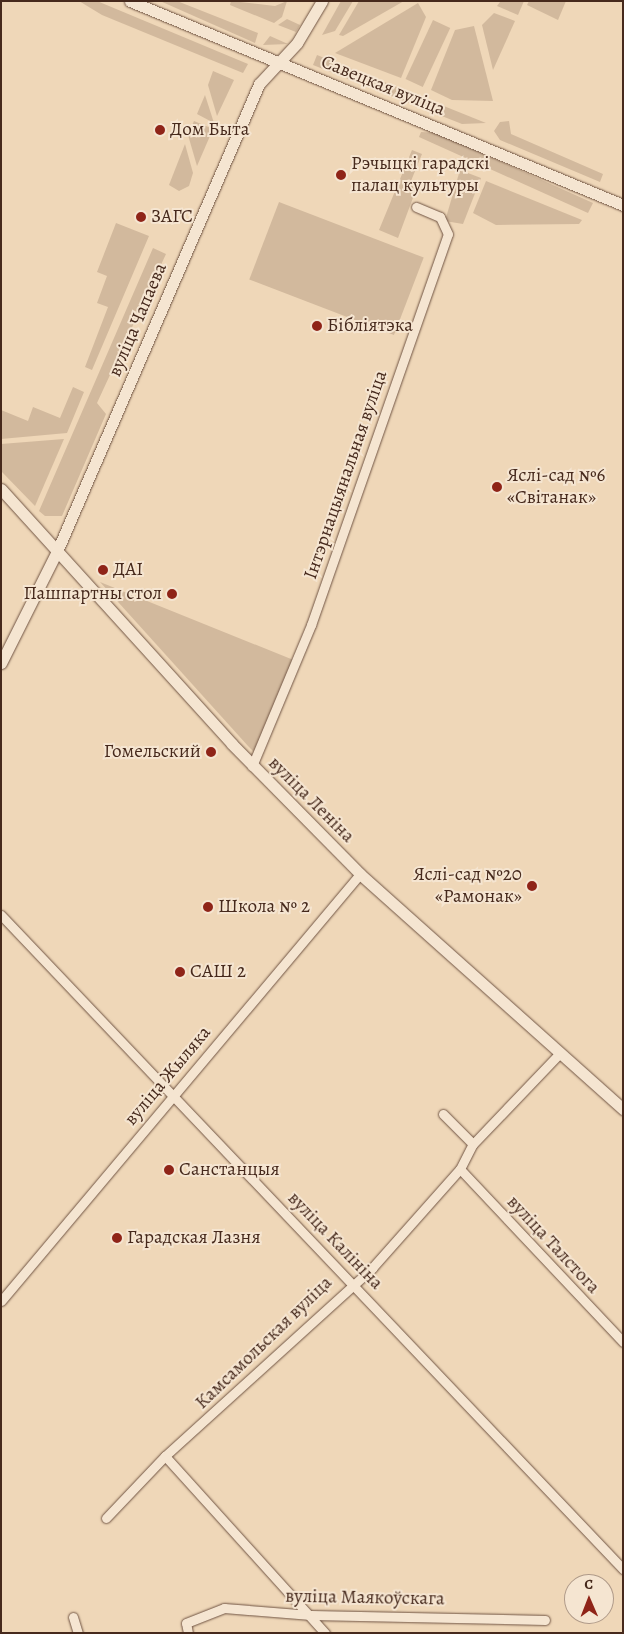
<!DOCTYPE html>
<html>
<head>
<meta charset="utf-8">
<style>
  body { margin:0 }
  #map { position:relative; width:624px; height:1634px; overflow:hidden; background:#efd7b8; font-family:Alegreya,serif }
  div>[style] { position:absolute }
  .green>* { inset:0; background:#d2b99d; transform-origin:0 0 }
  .roads { filter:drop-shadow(0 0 1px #705443) drop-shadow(0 0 1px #705443) }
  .minor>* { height:9px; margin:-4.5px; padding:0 4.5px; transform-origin:4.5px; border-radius:4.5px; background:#f5e5d1 }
  .tertiary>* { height:11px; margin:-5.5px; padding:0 5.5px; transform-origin:5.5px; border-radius:5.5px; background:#f5e5d1 }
  .dots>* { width:14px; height:14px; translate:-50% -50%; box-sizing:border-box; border:2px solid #f5e5d1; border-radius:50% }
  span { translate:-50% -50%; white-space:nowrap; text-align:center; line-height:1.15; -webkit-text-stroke:4px #f5e5d1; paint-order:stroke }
  .street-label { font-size:19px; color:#46291c }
  .poi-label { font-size:19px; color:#46291c }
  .left { translate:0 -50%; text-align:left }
  .right { translate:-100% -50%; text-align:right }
  .frame { position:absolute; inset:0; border:2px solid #46291c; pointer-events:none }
  .north { position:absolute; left:564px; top:1574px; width:50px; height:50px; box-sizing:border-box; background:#f5e5d1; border:1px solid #af9a89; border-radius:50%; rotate:359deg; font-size:14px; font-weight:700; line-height:20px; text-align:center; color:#46291c }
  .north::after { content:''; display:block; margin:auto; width:18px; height:22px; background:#8f2418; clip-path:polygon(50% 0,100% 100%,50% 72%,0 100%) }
</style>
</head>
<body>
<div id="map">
  <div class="green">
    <i style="clip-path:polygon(79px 1px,97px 1px,248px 64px,243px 73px,102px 15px)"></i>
    <i style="clip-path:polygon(160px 1px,177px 1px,258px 33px,255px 43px)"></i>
    <i style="clip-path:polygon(231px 1px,275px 6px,287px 1px,282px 17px,274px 23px,230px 5px)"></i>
    <i style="clip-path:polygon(341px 1px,353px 1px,335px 31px,322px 35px)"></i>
    <i style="clip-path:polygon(359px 1px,404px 1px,343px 36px,339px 35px)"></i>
    <i style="clip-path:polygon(524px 1px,518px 15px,497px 6px,500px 2px)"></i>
    <i style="clip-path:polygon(529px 1px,566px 1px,558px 20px,527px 5px)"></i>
    <i style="clip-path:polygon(418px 3px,426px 17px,401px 78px,335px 53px)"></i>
    <i style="clip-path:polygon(494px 13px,515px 21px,493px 70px,482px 25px)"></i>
    <i style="clip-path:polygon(287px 19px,300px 25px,296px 32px,278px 25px)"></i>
    <i style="left:433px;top:20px;width:19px;height:65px;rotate:25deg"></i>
    <i style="clip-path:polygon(474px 26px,493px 101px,452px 100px,431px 90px,455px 30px)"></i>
    <i style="clip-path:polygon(270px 36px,288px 44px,263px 45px)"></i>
    <i style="clip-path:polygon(317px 55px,486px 123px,462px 124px,313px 65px)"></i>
    <i style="clip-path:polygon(213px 71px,234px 80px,217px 116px,208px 85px)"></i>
    <i style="clip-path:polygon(205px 95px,214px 123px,197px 114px)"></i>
    <i style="clip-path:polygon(194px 121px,213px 129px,197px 166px,188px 135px)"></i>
    <i style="clip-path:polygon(509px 121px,511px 134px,603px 174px,600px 182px,500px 140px,494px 131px,500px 122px)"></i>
    <i style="clip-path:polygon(421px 132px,437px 133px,593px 203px,588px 213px,419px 137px)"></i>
    <i style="clip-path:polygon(185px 144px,193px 173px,189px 186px,179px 191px,169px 185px)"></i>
    <i style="clip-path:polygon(412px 150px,422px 154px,411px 181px,417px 187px,398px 238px,379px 230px)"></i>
    <i style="clip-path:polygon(460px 170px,481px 178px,463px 224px,445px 221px)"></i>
    <i style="clip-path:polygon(486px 181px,582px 220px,579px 224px,496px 225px,473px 213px)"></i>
    <i style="left:279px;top:202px;width:155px;height:83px;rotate:21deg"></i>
    <i style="clip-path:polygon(116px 223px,149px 236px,92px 370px,85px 367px,108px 307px,97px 303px,107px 276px,97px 272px)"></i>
    <i style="clip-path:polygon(153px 248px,166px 254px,97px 403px,106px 414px,62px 516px,45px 516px,39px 511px)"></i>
    <i style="clip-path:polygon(73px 387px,84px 392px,67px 433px,1px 439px,1px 410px,28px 421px,33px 407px,60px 418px)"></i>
    <i style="clip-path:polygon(64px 439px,35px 506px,1px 471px,1px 444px)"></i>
    <i style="clip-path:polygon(100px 582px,296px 661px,257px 755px,248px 746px)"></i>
  </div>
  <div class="roads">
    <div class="minor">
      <i style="left:252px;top:766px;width:153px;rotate:-67.3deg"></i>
      <i style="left:311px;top:625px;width:414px;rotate:-70.7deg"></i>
      <i style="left:448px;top:234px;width:19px;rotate:-115deg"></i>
      <i style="left:440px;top:217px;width:26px;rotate:-157deg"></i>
      <i style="left:1px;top:915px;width:903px;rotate:46.44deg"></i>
      <i style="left:443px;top:1114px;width:42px;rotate:45deg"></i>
      <i style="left:460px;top:1169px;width:238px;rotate:46.7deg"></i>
      <i style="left:1px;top:1301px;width:558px;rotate:-49.94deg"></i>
      <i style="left:165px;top:1456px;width:239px;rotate:47.9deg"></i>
      <i style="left:106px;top:1518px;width:86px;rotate:-46.4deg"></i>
      <i style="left:165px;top:1456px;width:280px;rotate:-42.2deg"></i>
      <i style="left:372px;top:1268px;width:132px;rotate:-48.4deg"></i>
      <i style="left:460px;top:1169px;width:28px;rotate:-63deg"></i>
      <i style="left:473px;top:1144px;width:124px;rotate:-46.3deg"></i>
      <i style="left:73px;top:1617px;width:17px;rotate:73deg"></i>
      <i style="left:188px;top:1633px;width:10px;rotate:-101deg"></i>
      <i style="left:186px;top:1623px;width:41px;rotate:-21.5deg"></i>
      <i style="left:224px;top:1608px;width:87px;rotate:4.6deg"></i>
      <i style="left:311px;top:1615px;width:234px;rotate:1.2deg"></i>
    </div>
    <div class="tertiary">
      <i style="left:130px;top:1px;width:534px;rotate:22.48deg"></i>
      <i style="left:1px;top:489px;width:344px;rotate:47.8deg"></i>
      <i style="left:232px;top:744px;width:182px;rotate:45.4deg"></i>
      <i style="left:360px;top:874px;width:353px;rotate:41.8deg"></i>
      <i style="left:1px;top:663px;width:127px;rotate:-63.4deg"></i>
      <i style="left:58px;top:549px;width:507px;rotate:-66.62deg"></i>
      <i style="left:259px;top:84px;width:56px;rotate:-47.2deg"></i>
      <i style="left:297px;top:43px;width:49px;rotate:-59.2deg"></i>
    </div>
  </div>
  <div class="dots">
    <i style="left:160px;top:130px;background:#8f2418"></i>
    <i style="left:341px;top:175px;background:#8f2418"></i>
    <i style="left:141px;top:217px;background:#8f2418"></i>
    <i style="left:317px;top:326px;background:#8f2418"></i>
    <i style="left:497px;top:487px;background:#8f2418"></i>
    <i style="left:103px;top:570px;background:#8f2418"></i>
    <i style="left:172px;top:594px;background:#8f2418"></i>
    <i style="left:211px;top:752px;background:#8f2418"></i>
    <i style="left:532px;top:886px;background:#8f2418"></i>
    <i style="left:208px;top:907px;background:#8f2418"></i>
    <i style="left:180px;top:972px;background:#8f2418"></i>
    <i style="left:169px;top:1170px;background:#8f2418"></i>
    <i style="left:117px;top:1238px;background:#8f2418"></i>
  </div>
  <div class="street-label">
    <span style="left:383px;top:86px;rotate:22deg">Савецкая вуліца</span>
    <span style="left:138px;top:320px;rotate:-67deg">вуліца Чапаева</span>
    <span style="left:346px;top:475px;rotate:-71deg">Інтэрнацыянальная вуліца</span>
    <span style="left:311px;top:800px;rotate:45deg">вуліца Леніна</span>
    <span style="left:168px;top:1076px;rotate:-50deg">вуліца Жыляка</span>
    <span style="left:335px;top:1241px;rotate:46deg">вуліца Калініна</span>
    <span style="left:553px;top:1245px;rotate:47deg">вуліца Талстога</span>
    <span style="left:264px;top:1343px;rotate:-44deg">Камсамольская вуліца</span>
    <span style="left:365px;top:1598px;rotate:1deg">вуліца Маякоўскага</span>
  </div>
  <div class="poi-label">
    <span class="left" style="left:170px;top:130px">Дом Быта</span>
    <span class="left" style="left:351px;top:175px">Рэчыцкі гарадскі<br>палац культуры</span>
    <span class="left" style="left:151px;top:217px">ЗАГС</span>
    <span class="left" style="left:327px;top:326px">Бібліятэка</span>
    <span class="left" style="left:507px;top:487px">Яслі-сад №6<br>«Світанак»</span>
    <span class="left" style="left:113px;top:570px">ДАІ</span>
    <span class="right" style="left:162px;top:594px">Пашпартны стол</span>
    <span class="right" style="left:201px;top:752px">Гомельский</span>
    <span class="right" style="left:522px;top:886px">Яслі-сад №20<br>«Рамонак»</span>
    <span class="left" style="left:218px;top:907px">Школа № 2</span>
    <span class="left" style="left:190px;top:972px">САШ 2</span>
    <span class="left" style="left:179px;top:1170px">Санстанцыя</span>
    <span class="left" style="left:127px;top:1238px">Гарадская Лазня</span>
  </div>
  <div class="frame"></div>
  <div class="north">С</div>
</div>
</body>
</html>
